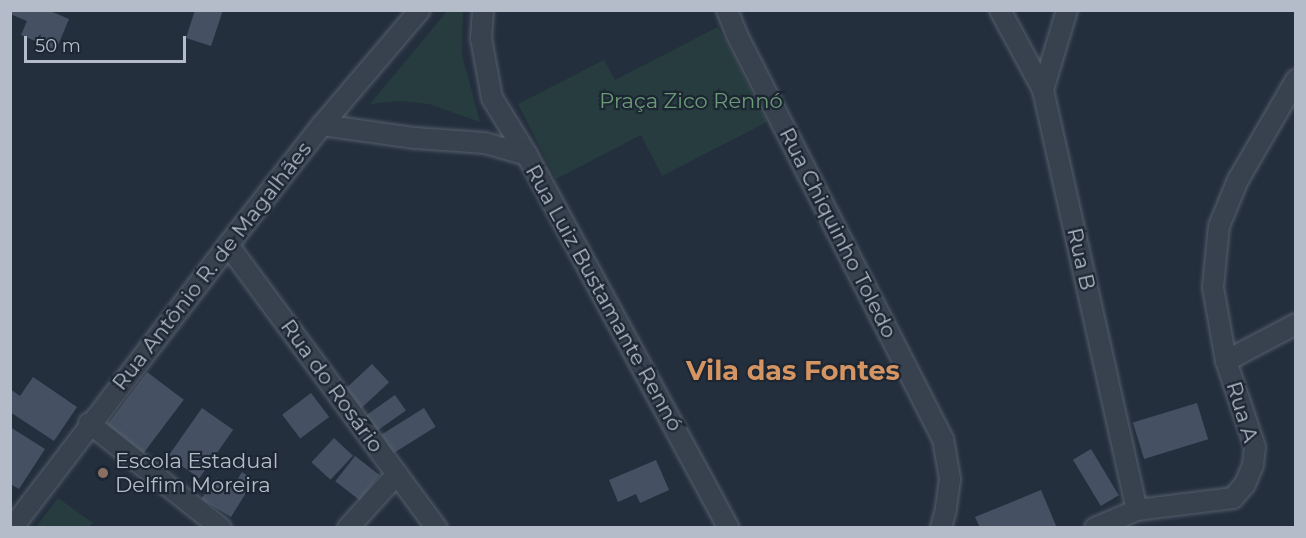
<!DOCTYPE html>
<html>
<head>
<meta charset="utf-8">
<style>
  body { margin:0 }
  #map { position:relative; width:1306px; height:538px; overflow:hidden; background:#242f3e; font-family:Montserrat,sans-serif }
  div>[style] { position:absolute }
  .green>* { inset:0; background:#263c3f }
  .building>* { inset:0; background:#455162; transform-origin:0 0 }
  .roads { filter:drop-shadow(0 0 2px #565f6c) drop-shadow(0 0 2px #565f6c) }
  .street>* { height:20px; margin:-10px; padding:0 10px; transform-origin:10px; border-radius:10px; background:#38414e }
  .dots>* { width:16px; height:16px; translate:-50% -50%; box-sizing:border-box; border:3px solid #1d2633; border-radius:50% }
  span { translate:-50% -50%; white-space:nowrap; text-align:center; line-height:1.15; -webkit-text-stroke:4.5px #1d2633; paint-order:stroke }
  .park-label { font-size:21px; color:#6b9a76 }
  .street-label { font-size:21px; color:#b4bcc9 }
  .poi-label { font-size:21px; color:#b4bcc9 }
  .left { translate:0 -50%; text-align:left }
  .district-label { font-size:27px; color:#d59563; font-weight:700 }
  .frame { position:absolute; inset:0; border:12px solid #b4bcc9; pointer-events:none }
  .scale { position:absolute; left:24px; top:36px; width:162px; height:27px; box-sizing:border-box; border:3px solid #b4bcc9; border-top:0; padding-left:8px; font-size:18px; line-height:21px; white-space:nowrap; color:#b4bcc9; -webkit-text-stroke:4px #1d2633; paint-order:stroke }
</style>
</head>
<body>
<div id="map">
  <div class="green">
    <i style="clip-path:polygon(448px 10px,463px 11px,462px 55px,480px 122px,429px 104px,399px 101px,370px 104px)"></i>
    <i style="clip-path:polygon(718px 27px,767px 122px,662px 176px,641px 135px,556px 179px,518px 104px,604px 60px,615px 80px)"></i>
    <i style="clip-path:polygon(58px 498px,93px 523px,89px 527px,36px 527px)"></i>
  </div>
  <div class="building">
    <i style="clip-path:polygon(10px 10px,48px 10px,69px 19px,56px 50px,21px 35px,27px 21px,10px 14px)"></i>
    <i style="clip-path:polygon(195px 10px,223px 10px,211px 46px,186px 38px)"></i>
    <i style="left:372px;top:364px;width:25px;height:42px;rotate:47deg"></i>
    <i style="left:147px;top:372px;width:46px;height:67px;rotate:37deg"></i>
    <i style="clip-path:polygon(33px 377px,77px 407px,54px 441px,10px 412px,10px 389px,20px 396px)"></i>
    <i style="left:311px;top:393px;width:30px;height:36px;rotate:53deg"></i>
    <i style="left:395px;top:395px;width:19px;height:40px;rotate:55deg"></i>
    <i style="left:1197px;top:403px;width:38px;height:67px;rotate:73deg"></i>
    <i style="left:202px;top:408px;width:38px;height:59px;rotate:35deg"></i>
    <i style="left:424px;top:408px;width:22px;height:50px;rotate:58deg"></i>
    <i style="clip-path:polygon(10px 427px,45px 449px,19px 489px,10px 484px)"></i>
    <i style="left:334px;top:438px;width:26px;height:33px;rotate:43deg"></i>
    <i style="left:1091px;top:449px;width:54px;height:21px;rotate:59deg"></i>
    <i style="left:355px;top:456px;width:31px;height:32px;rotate:38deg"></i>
    <i style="clip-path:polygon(656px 460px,669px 490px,640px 503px,636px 494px,618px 502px,609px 480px)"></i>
    <i style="clip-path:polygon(242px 472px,254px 480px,231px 517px,201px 499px,216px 478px,232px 488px)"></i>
    <i style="clip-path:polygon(1041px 490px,1057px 528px,980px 528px,975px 517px)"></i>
  </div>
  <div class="roads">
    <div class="street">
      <i style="left:483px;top:10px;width:28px;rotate:94deg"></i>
      <i style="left:481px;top:38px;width:61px;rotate:79.6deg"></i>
      <i style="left:492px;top:98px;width:67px;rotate:58.4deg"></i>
      <i style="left:727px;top:10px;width:31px;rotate:68deg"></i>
      <i style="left:739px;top:39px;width:449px;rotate:63deg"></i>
      <i style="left:943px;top:439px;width:41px;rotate:80.1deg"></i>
      <i style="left:950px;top:479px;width:30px;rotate:98deg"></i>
      <i style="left:946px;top:509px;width:20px;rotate:105deg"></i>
      <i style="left:1000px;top:10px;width:91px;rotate:61.7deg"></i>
      <i style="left:1067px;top:10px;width:84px;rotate:106.7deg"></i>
      <i style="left:1043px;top:90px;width:430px;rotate:77.4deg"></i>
      <i style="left:322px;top:125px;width:94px;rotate:8deg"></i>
      <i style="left:415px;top:138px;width:70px;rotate:4.1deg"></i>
      <i style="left:485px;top:143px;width:44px;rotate:15.9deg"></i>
      <i style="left:527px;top:155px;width:424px;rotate:61.6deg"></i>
      <i style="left:228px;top:245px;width:352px;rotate:53.6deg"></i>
      <i style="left:1226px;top:361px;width:79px;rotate:-27.9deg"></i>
      <i style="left:89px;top:423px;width:169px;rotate:38.5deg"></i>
      <i style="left:12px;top:528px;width:356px;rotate:-52.6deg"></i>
      <i style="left:228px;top:245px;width:152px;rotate:-51.9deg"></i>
      <i style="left:322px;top:125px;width:151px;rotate:-49.6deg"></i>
      <i style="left:348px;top:528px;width:73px;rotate:-47.8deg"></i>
      <i style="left:1095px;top:528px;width:46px;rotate:-23.2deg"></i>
      <i style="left:1137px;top:510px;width:97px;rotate:-7.1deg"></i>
      <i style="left:1233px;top:498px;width:18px;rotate:-49deg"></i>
      <i style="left:1245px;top:484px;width:21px;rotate:-67deg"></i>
      <i style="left:1253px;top:465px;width:18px;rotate:-84deg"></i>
      <i style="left:1255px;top:447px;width:91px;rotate:-108.6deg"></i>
      <i style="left:1226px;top:361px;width:75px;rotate:-100deg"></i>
      <i style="left:1213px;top:287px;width:61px;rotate:-84.4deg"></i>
      <i style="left:1219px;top:226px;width:50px;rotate:-67.6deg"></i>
      <i style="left:1238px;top:180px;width:116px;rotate:-59.9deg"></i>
    </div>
  </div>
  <div class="dots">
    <i style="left:103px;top:473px;background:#8d6e63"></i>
  </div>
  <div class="park-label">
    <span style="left:691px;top:101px">Praça Zico Rennó</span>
  </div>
  <div class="street-label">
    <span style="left:838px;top:233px;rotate:63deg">Rua Chiquinho Toledo</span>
    <span style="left:1081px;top:259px;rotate:77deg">Rua B</span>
    <span style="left:212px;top:266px;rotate:-52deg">Rua Antônio R. de Magalhães</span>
    <span style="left:604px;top:298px;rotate:61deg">Rua Luiz Bustamante Rennó</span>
    <span style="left:332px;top:386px;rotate:54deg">Rua do Rosário</span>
    <span style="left:1242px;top:412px;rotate:73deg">Rua A</span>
  </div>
  <div class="poi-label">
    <span class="left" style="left:115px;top:473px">Escola Estadual<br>Delfim Moreira</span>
  </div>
  <div class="district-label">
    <span style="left:793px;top:371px">Vila das Fontes</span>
  </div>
  <div class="frame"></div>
  <div class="scale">50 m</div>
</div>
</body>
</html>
